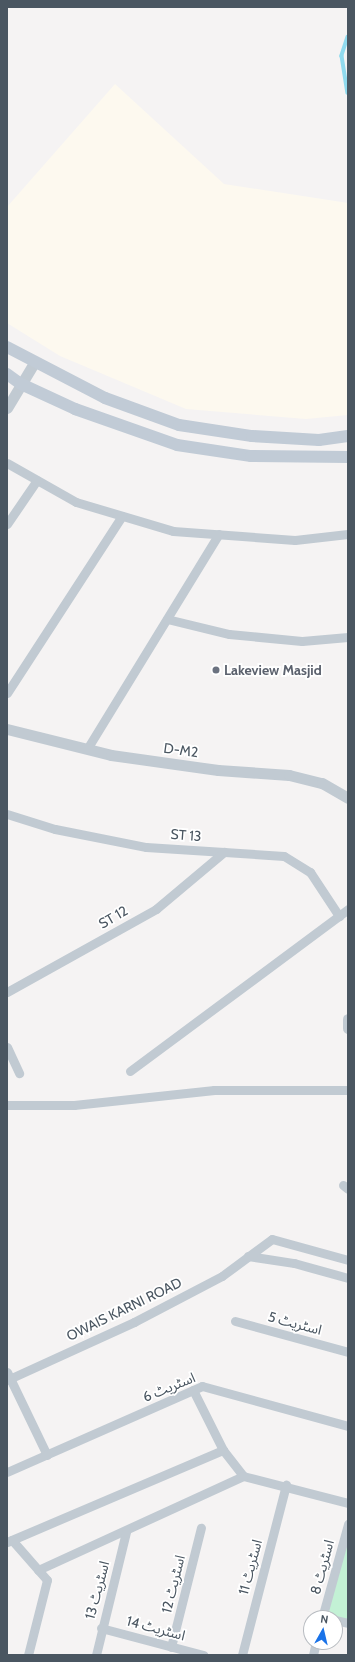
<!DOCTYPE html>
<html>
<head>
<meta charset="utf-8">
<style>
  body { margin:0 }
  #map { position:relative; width:355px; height:1662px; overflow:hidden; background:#f5f3f3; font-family:Cabin,"Noto Sans Arabic",sans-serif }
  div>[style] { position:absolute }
  .commercial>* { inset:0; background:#fdf9ef }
  .green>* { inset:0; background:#c3f1d5 }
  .stream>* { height:3.5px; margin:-1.75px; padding:0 1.75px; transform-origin:1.75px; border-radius:1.75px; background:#90daee }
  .minor>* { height:9px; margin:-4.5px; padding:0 4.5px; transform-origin:4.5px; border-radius:4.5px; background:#c1cad2 }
  .tertiary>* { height:11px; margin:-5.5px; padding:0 5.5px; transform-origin:5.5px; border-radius:5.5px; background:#c1cad2 }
  .secondary>* { height:12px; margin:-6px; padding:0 6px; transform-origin:6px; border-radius:6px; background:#c1cbd6 }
  .dots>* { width:11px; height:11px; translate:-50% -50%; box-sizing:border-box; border:2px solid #fff; border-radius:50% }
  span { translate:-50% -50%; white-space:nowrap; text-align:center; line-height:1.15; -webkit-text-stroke:3.5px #fff; paint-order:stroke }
  .worship-label { font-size:14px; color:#5b616d; font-weight:700 }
  .left { translate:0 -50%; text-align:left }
  .street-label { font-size:14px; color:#4a5661 }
  .frame { position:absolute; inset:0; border:8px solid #4a5661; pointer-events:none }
  .north { position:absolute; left:303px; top:1610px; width:40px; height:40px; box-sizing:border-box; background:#fff; border:1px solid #b7bbc0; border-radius:50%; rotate:8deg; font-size:11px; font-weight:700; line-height:16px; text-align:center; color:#4a5661 }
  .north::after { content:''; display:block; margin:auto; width:14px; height:18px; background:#1a73e8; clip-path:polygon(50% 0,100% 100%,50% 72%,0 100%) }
</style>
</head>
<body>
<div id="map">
  <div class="commercial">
    <i style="clip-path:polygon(115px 84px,224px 184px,348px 203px,348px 415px,306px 419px,186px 409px,60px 356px,7px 323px,7px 207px)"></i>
  </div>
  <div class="green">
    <i style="clip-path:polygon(348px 1531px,348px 1620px,325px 1614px)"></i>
  </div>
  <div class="stream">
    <i style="left:348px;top:37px;width:20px;rotate:108deg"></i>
    <i style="left:342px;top:56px;width:37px;rotate:81deg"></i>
  </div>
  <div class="minor">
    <i style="left:7px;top:463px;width:79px;rotate:29.5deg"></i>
    <i style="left:76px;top:502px;width:101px;rotate:16.6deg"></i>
    <i style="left:173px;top:531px;width:122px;rotate:4.2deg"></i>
    <i style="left:295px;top:540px;width:53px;rotate:-6.5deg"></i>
    <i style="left:7px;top:524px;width:53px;rotate:-55.7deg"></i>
    <i style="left:167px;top:619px;width:64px;rotate:13.6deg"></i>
    <i style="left:229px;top:634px;width:73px;rotate:5.5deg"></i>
    <i style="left:302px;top:641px;width:46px;rotate:-5deg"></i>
    <i style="left:7px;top:693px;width:211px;rotate:-57deg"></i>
    <i style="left:87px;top:749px;width:252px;rotate:-58.5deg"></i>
    <i style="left:7px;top:814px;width:50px;rotate:17.4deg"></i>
    <i style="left:55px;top:829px;width:93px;rotate:11.2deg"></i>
    <i style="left:146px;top:847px;width:138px;rotate:3.7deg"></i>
    <i style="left:284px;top:856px;width:31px;rotate:32deg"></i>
    <i style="left:310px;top:872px;width:53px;rotate:56.6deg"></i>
    <i style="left:7px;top:992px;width:171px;rotate:-29.1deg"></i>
    <i style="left:156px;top:909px;width:89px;rotate:-40deg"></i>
    <i style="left:7px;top:1047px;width:29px;rotate:65deg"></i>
    <i style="left:130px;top:1071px;width:272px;rotate:-36.6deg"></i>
    <i style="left:7px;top:1105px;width:67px"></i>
    <i style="left:74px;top:1105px;width:141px;rotate:-6.1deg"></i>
    <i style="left:214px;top:1090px;width:134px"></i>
    <i style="left:343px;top:1185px;width:6px;rotate:39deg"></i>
    <i style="left:248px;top:1256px;width:47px;rotate:8.7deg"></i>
    <i style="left:294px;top:1263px;width:56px;rotate:15.5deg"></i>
    <i style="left:235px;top:1321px;width:117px;rotate:15.3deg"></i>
    <i style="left:7px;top:1372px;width:92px;rotate:64.3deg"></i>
    <i style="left:7px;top:1380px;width:140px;rotate:-24.5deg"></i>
    <i style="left:134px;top:1322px;width:99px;rotate:-27.6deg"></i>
    <i style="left:222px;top:1276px;width:62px;rotate:-36.5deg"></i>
    <i style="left:272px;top:1239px;width:79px;rotate:15.4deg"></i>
    <i style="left:193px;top:1390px;width:67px;rotate:63.4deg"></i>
    <i style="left:223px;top:1450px;width:33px;rotate:52deg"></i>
    <i style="left:243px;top:1476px;width:108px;rotate:14.4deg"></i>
    <i style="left:7px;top:1472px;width:213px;rotate:-23.8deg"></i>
    <i style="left:202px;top:1386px;width:151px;rotate:15.3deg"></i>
    <i style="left:12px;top:1540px;width:53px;rotate:48.8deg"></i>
    <i style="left:47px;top:1580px;width:77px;rotate:104.2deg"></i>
    <i style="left:7px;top:1542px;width:235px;rotate:-23.1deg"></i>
    <i style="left:38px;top:1570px;width:226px;rotate:-24.6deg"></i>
    <i style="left:322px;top:1618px;width:98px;rotate:-74.5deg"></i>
    <i style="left:335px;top:1620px;width:13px;rotate:13deg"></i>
    <i style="left:101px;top:1628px;width:106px;rotate:14.8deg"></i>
    <i style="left:171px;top:1647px;width:123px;rotate:-75.9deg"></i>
    <i style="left:96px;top:1655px;width:127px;rotate:-76.3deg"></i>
    <i style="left:242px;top:1655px;width:176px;rotate:-75.5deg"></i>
    <i style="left:313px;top:1655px;width:13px;rotate:-77deg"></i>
  </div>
  <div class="tertiary">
    <i style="left:7px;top:408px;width:52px;rotate:-59deg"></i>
    <i style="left:7px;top:729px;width:107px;rotate:14deg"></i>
    <i style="left:111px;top:755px;width:108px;rotate:8deg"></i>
    <i style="left:218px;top:770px;width:71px;rotate:4deg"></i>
    <i style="left:289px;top:775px;width:34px;rotate:14deg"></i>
    <i style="left:322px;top:783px;width:30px;rotate:30deg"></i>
    <i style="left:348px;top:1019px;width:9px;rotate:90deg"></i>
  </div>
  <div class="secondary">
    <i style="left:7px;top:347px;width:110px;rotate:27.5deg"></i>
    <i style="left:105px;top:398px;width:79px;rotate:20deg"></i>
    <i style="left:179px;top:425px;width:74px;rotate:8.6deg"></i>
    <i style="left:252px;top:436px;width:67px;rotate:3.4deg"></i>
    <i style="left:319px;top:440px;width:29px;rotate:-8deg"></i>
    <i style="left:7px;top:374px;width:17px;rotate:36deg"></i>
    <i style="left:21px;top:384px;width:60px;rotate:24.8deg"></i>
    <i style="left:75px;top:409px;width:108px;rotate:19.4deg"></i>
    <i style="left:177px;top:445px;width:75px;rotate:8.5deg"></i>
    <i style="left:251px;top:456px;width:97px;rotate:0.6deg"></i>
  </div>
  <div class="dots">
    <i style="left:216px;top:670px;background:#6b7280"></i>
  </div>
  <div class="worship-label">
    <span class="left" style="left:224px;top:670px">Lakeview Masjid</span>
  </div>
  <div class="street-label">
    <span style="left:181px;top:750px;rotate:8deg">D-M2</span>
    <span style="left:186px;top:835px;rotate:4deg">ST 13</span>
    <span style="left:113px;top:917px;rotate:-30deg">ST 12</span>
    <span style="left:124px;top:1309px;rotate:-26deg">OWAIS KARNI ROAD</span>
    <span style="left:295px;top:1323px;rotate:15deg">اسٹریٹ 5</span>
    <span style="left:169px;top:1387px;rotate:-22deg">اسٹریٹ 6</span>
    <span style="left:250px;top:1567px;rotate:-75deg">اسٹریٹ 11</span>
    <span style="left:322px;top:1567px;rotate:-75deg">اسٹریٹ 8</span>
    <span style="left:173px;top:1584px;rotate:-76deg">اسٹریٹ 12</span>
    <span style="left:97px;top:1590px;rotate:-75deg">اسٹریٹ 13</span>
    <span style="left:156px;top:1628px;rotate:15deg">اسٹریٹ 14</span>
  </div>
  <div class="frame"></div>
  <div class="north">N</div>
</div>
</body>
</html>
